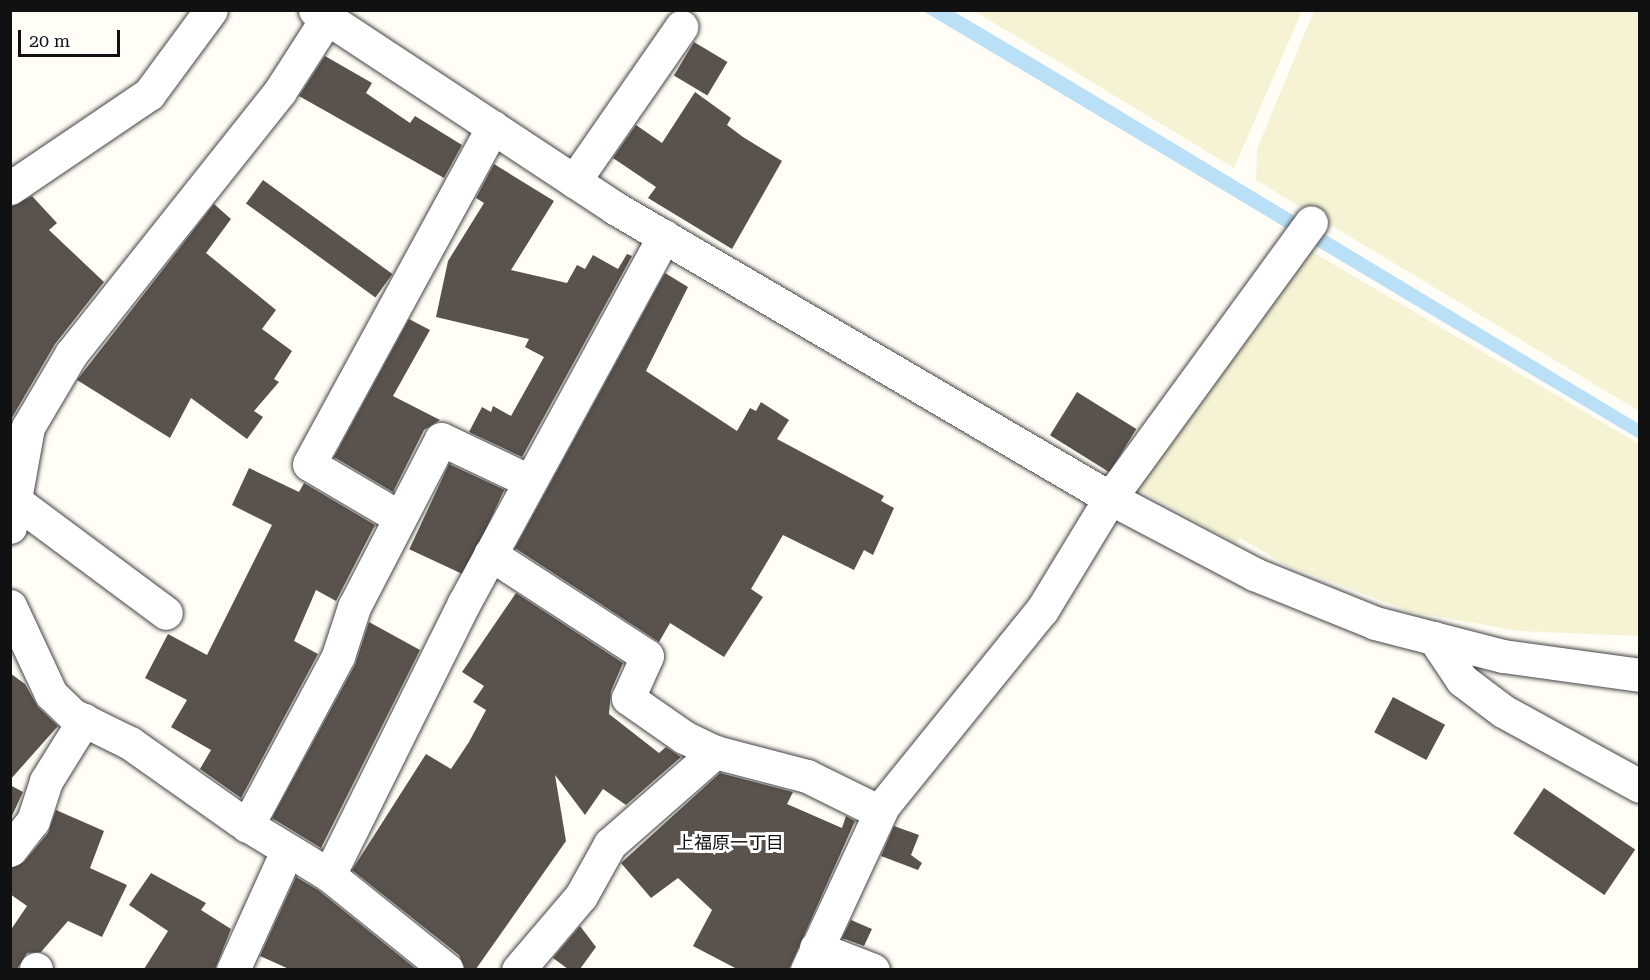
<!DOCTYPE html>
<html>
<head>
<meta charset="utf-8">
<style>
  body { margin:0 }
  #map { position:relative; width:1650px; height:980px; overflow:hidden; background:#fffdf5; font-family:"Roboto Serif","Noto Sans JP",serif }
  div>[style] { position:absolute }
  .farmland>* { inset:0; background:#f6f3d4 }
  .water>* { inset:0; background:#b9e0f7 }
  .building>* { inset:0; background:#5a524d; transform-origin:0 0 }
  .roads { filter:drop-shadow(0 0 2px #444) drop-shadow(0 0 2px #444) }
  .minor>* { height:33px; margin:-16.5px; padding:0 16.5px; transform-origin:16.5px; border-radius:16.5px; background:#fff }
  span { translate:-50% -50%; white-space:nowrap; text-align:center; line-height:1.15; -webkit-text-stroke:6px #fff; paint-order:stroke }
  .neighbourhood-label { font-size:18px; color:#111 }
  .frame { position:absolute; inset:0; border:12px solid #111; pointer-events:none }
  .scale { position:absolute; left:18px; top:30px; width:102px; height:27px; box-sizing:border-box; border:3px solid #111; border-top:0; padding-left:8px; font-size:18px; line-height:21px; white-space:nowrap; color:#111; -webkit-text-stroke:4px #fff; paint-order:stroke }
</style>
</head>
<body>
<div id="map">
  <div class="farmland">
    <i style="clip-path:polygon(974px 11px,1302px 11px,1234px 168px)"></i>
    <i style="clip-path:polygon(1314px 11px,1639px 11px,1639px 411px,1256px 180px,1257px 149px)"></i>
    <i style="clip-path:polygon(1304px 247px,1639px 444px,1639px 636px,1519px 631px,1411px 612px,1286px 565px,1240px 538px,1236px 543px,1132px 486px)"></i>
  </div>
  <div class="water">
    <i style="clip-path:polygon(923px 11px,953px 11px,1071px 81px,1639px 424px,1639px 439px)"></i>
  </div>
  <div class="building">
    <i style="left:694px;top:42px;width:39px;height:39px;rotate:31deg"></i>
    <i style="clip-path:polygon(325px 56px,372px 83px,366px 93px,410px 123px,415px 116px,462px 145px,444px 178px,299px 96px)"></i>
    <i style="clip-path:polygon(695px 92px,731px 118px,727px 125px,743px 137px,782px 161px,732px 249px,648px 198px,656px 187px,613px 158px,636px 125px,662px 143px)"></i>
    <i style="clip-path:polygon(494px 164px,554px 201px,511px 270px,567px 283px,577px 265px,585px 269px,593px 255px,618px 269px,627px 254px,632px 256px,522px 457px,469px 432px,482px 407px,491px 412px,493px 406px,511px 416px,544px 357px,525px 347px,529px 339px,436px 317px,448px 261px,484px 203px,476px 198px)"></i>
    <i style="left:263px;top:180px;width:160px;height:29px;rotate:36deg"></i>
    <i style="clip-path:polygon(32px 196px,57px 223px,49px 230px,104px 282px,55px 344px,10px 421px,10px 207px)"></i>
    <i style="clip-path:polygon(214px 204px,231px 219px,206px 253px,276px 310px,262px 329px,292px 351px,274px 379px,279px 382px,254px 411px,263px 417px,247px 439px,191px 398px,170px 438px,77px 380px)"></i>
    <i style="clip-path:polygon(665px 273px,688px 287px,646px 371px,737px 431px,750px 408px,756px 411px,761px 402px,789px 420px,777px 439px,884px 496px,881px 501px,894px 508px,873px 555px,864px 550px,854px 570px,783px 535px,751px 589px,763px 597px,724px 657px,670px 623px,659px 642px,515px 548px)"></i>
    <i style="clip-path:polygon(409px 319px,430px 330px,393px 396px,440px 420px,424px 430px,393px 492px,334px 457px)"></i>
    <i style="left:1077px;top:392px;width:70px;height:51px;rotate:32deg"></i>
    <i style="left:449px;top:464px;width:61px;height:94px;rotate:25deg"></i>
    <i style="clip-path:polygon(249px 468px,299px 492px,304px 483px,375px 525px,336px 601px,316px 590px,294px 641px,318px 654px,241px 798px,200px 769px,211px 750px,171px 727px,187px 700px,145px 678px,168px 634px,207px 655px,272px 525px,232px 505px)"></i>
    <i style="clip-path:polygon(516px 593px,623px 663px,611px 691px,609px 714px,659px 753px,666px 747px,681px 757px,626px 805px,603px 789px,585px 815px,555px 775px,566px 841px,476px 969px,465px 969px,459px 955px,352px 870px,426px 754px,451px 769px,469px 742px,486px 710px,473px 702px,484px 686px,462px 672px)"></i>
    <i style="clip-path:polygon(369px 622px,420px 650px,321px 848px,272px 818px,355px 665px)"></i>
    <i style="clip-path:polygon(10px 673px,25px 684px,38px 707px,58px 726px,10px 780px)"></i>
    <i style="left:1393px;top:697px;width:59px;height:40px;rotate:28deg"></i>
    <i style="clip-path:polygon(720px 773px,793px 792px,787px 804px,842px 828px,846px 816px,855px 821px,789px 969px,737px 969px,693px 946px,712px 910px,678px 878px,651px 898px,621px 863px)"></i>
    <i style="clip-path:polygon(10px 785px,23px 792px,11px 818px,10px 818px)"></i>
    <i style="left:1544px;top:788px;width:110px;height:55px;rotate:34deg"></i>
    <i style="clip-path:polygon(56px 810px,104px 831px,90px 868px,127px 885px,102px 937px,68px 921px,41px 952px,27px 953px,17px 969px,10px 969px,10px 931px,27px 906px,10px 894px,10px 868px,24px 862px,48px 833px)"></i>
    <i style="clip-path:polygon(894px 826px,919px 835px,911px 855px,922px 863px,918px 870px,881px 856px)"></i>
    <i style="clip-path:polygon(151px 873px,206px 903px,201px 910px,231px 929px,215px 969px,144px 969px,168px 931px,129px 905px)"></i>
    <i style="clip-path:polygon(296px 877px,318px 890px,416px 969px,289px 969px,260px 956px)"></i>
    <i style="clip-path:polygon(851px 920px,872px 929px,864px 946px,842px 938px)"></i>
    <i style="clip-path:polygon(580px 926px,596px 947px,580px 969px,568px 969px,553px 958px)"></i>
  </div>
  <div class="roads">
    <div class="minor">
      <i style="left:315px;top:10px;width:359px;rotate:33.4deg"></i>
      <i style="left:615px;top:208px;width:574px;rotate:30.36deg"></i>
      <i style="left:1110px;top:498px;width:163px;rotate:27.8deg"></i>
      <i style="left:1254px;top:574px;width:131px;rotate:22deg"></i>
      <i style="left:1375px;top:623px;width:132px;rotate:14.5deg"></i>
      <i style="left:1503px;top:656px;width:138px;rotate:7.9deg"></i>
      <i style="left:574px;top:181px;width:188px;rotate:-55.2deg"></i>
      <i style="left:10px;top:188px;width:168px;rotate:-34.1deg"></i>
      <i style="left:149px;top:94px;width:104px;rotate:-53.6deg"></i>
      <i style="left:10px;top:497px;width:194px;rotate:36.6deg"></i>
      <i style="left:399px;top:517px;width:104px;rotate:-149.5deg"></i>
      <i style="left:309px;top:464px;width:384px;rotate:-61.4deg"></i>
      <i style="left:10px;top:527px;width:102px;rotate:-79.8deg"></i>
      <i style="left:28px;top:427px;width:85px;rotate:-59.5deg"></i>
      <i style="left:71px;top:354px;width:336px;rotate:-51.5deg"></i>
      <i style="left:280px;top:91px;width:87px;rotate:-57.2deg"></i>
      <i style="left:490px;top:554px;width:187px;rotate:33deg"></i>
      <i style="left:647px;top:656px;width:46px;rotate:114.3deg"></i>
      <i style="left:628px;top:698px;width:68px;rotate:34.9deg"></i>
      <i style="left:684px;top:737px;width:34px;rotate:26deg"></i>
      <i style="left:715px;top:752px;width:95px;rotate:14.6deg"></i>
      <i style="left:807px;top:776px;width:81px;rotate:26.3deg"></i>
      <i style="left:10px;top:606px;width:97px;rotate:65deg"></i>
      <i style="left:51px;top:694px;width:30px;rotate:44deg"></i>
      <i style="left:73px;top:715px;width:64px;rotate:26.2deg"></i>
      <i style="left:130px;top:743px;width:133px;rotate:35.2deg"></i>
      <i style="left:239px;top:820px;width:105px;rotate:31.4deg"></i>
      <i style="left:329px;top:875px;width:151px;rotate:38.8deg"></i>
      <i style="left:1434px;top:638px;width:50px;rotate:56.3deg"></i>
      <i style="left:1462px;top:680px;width:51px;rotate:37.1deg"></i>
      <i style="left:1503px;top:711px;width:156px;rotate:28.7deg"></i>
      <i style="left:247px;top:826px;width:193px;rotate:-61.8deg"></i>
      <i style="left:338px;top:656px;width:52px;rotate:-71.9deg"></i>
      <i style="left:354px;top:607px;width:189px;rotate:-62.6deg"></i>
      <i style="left:441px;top:439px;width:98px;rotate:25.5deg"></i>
      <i style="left:10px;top:850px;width:37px;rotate:-52deg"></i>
      <i style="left:33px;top:821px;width:42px;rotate:-72deg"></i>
      <i style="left:46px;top:781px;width:72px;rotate:-58.1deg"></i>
      <i style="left:329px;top:875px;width:304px;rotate:-63.6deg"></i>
      <i style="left:464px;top:603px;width:418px;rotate:-61.4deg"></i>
      <i style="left:816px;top:948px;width:61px;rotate:21.1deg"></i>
      <i style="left:36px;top:970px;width:1px;rotate:-90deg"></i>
      <i style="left:233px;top:970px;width:131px;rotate:-65.6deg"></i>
      <i style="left:518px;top:970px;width:97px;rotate:-49.6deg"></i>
      <i style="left:581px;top:896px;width:60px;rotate:-60.9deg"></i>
      <i style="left:610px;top:844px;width:140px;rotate:-41.2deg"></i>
      <i style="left:807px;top:970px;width:181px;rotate:-65.1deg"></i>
      <i style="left:883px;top:806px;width:252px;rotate:-51deg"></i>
      <i style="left:1042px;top:610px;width:131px;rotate:-58.7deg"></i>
      <i style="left:1110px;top:498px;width:341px;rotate:-53.9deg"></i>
    </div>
  </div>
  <div class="neighbourhood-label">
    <span style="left:730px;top:843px">上福原一丁目</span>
  </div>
  <div class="frame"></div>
  <div class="scale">20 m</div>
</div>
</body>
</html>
